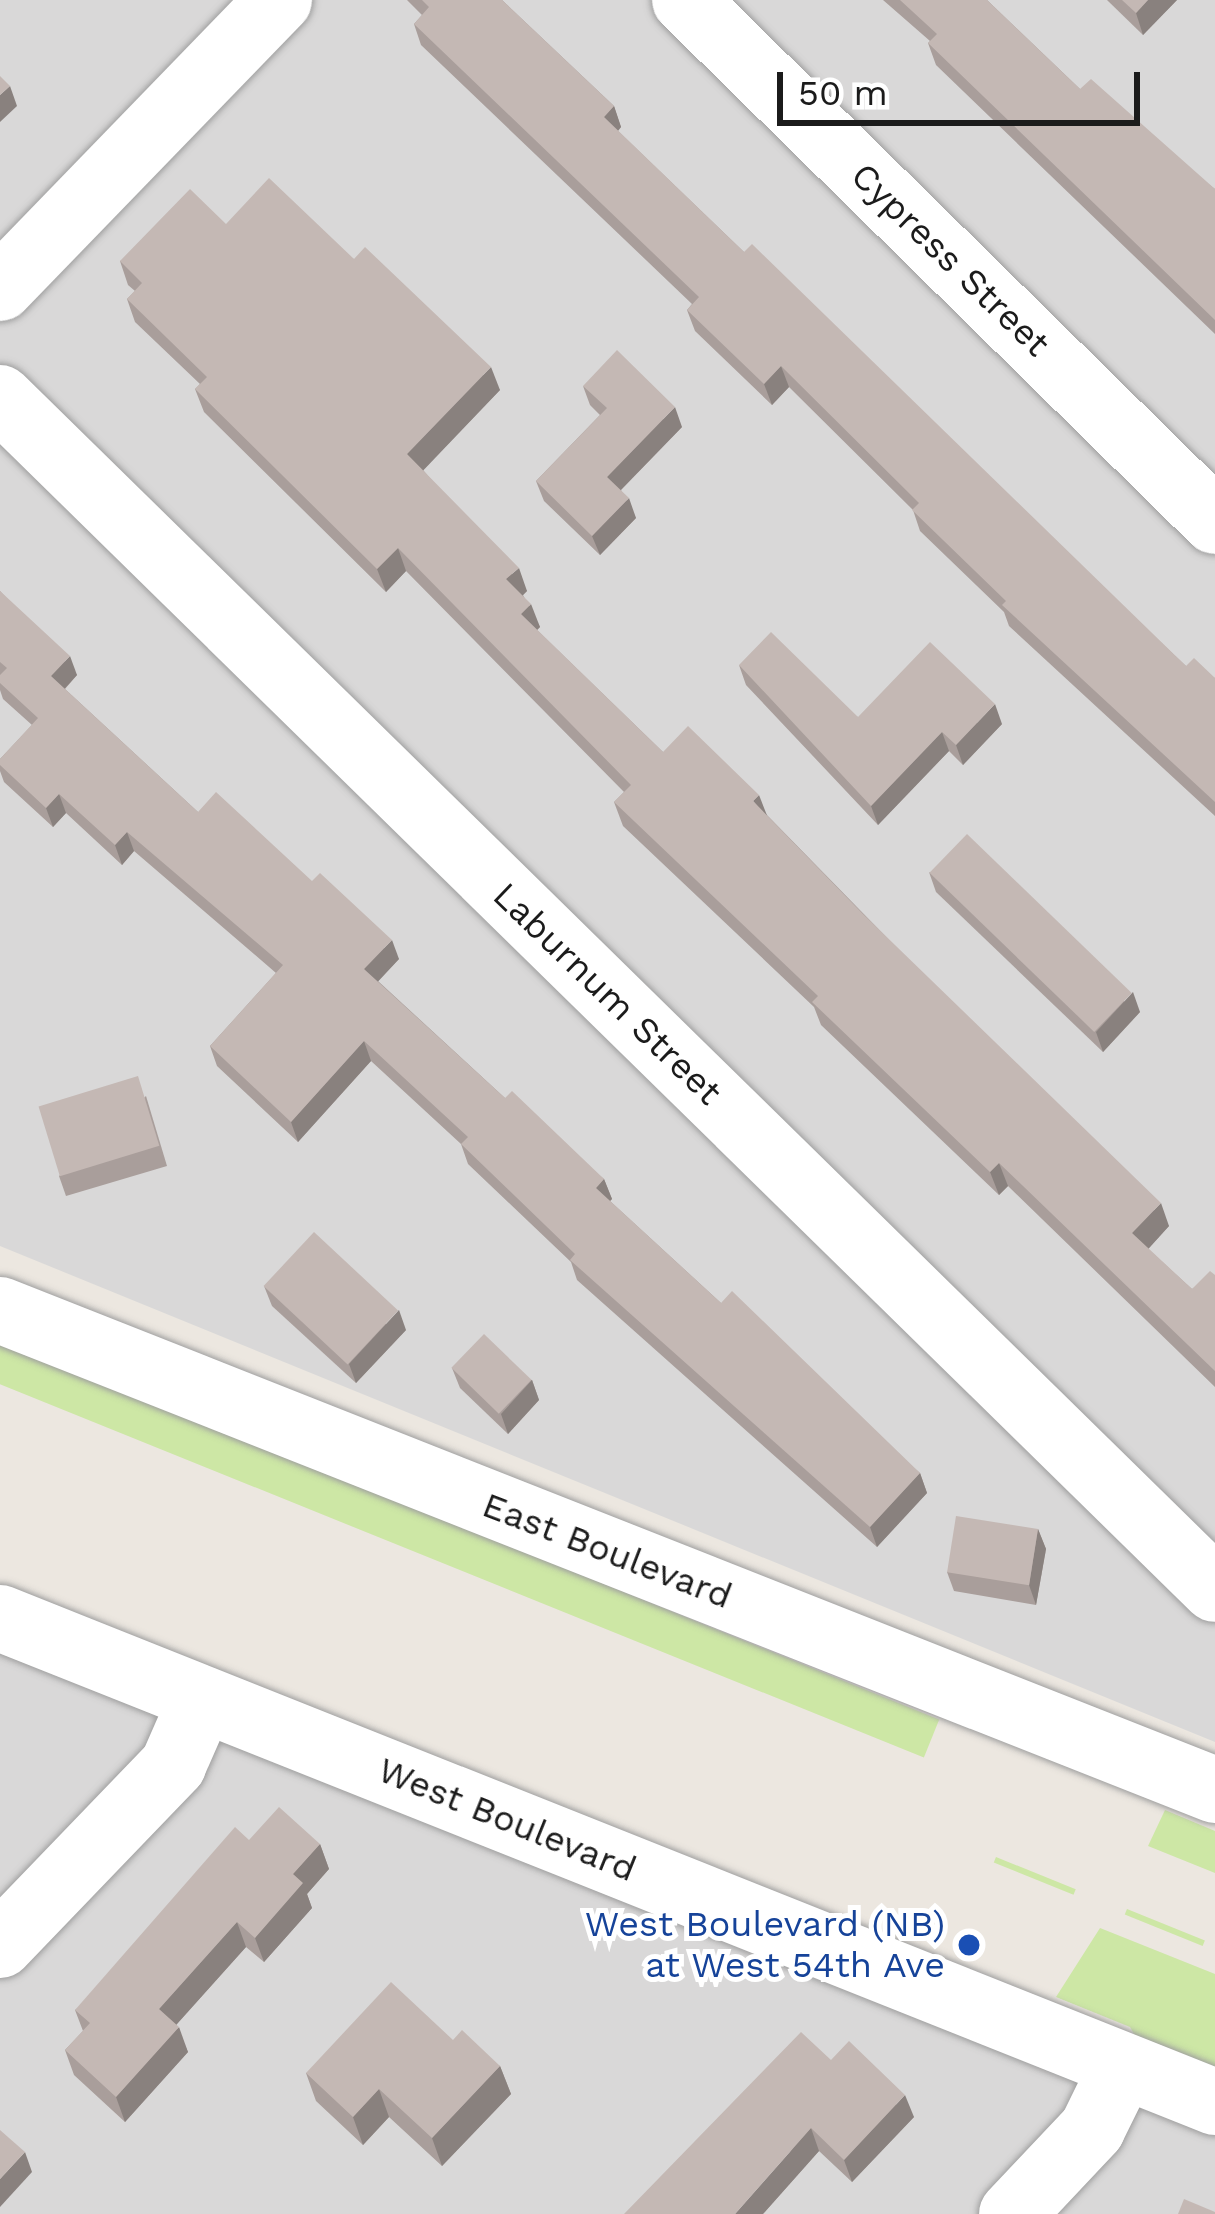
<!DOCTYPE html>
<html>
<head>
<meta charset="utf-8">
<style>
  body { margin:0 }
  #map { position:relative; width:1215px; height:2214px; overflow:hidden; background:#ece7e0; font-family:"Work Sans",sans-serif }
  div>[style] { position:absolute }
  .residential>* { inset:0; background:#d9d8d8 }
  .grass>* { inset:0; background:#cde7a5; transform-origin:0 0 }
  .roads { filter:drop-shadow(0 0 3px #9f9f9f) drop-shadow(0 0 3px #9f9f9f) }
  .minor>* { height:66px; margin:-33px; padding:0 33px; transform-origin:33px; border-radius:33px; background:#fff }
  .wall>* { inset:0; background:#a99e9b }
  .shaded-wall>* { inset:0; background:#89817e }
  .building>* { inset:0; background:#c4b8b4; transform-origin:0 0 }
  .dots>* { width:33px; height:33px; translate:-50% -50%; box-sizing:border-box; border:6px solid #fff; border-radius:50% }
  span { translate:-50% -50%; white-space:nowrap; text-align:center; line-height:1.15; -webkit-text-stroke:10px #fff; paint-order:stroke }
  .street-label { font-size:36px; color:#1b1b1b }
  .transit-label { font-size:36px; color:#164399 }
  .right { translate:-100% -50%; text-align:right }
  .scale { position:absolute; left:777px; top:72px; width:363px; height:54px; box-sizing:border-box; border:6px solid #1b1b1b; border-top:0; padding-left:15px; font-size:36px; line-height:42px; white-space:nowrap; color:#1b1b1b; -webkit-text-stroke:9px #fff; paint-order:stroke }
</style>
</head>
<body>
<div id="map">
  <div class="residential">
    <i style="clip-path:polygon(0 0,1215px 0,1215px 1742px,0 1246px)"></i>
    <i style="clip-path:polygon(0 1652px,1215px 2129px,1215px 2214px,0 2214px)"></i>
  </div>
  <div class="grass">
    <i style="left:0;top:1340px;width:1013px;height:41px;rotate:22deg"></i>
    <i style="clip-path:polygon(1165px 1810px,1215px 1831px,1215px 1873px,1148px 1846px)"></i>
    <i style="left:996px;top:1857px;width:86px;height:6px;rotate:22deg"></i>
    <i style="left:1127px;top:1909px;width:84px;height:6px;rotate:22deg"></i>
    <i style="clip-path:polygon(1100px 1928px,1215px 1974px,1215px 2076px,1142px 2048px,1130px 2027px,1056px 1997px)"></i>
  </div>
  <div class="roads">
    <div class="minor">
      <i style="left:685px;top:0;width:743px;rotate:44.51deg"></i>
      <i style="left:0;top:288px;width:401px;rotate:-45.9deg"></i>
      <i style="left:0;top:398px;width:1701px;rotate:44.43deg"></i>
      <i style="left:0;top:1310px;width:1306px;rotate:21.56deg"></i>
      <i style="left:0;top:1618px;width:1308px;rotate:21.72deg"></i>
      <i style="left:0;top:1945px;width:250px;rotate:-46.1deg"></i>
      <i style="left:173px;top:1765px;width:72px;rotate:-66.3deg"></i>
      <i style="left:1012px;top:2214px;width:117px;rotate:-46.7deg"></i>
      <i style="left:1092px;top:2129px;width:70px;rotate:-63.8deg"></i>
    </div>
  </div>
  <div class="wall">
    <i style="clip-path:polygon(407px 0,502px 0,614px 106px,621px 127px,618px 131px,744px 252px,1186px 666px,1215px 678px,1215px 816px,1009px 626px,1004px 612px,920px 531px,913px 510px,789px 387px,772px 405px,695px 331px,687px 310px,692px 304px,421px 45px,414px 24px,422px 15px)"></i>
    <i style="clip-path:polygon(883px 0,987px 0,1080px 89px,1215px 189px,1215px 334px,936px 65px,928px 43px,930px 41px)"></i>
    <i style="clip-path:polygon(1107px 0,1177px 0,1143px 35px)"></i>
    <i style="clip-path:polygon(226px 224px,354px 259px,500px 390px,423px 470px,527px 591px,523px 595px,540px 627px,537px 630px,663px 752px,766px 814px,1169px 1226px,1148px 1249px,1192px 1289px,1215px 1275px,1215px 1387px,1008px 1186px,999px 1195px,821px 1025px,814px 1007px,623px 826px,614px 802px,624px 792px,406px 571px,386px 592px,204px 412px,195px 389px,200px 384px,135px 322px,127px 299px,135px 291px,128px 285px,120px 261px)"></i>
    <i style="clip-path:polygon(583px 386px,682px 427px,621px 490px,636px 518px,600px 555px,544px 501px,536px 481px,600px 415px,590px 405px)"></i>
    <i style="clip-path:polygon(0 591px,77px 675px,65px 689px,198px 812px,399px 959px,378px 981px,505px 1098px,604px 1179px,612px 1199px,610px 1201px,721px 1303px,920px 1473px,927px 1493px,877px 1547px,577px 1280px,571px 1262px,468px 1164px,461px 1144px,371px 1061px,298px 1142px,217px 1066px,210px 1046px,276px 973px,134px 851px,122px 865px,66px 813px,53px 827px,4px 782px,0 771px,0 759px,32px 725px,3px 699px,0 690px)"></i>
    <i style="clip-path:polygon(739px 665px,858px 717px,1002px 724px,963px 765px,949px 751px,878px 825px,746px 685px)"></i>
    <i style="clip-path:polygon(929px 872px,1140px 1012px,1103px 1052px,936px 892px)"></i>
    <i style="clip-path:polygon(146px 1096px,167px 1166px,66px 1196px,59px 1176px)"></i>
    <i style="clip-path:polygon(264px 1286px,406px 1330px,356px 1383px,272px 1306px)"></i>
    <i style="clip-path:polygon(452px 1368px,532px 1380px,539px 1400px,508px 1434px,460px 1388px)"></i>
    <i style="clip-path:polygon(1038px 1529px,1046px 1549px,1036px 1605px,954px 1591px,947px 1572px)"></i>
    <i style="clip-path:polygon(320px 1844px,329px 1869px,307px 1894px,312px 1908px,264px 1962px,246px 1947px,176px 2025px,188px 2052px,125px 2122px,74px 2075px,65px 2050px,83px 2031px,75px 2010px)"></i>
    <i style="clip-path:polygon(453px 2040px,500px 2066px,511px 2094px,442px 2166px,389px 2117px,363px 2145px,316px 2101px,306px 2073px)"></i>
    <i style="clip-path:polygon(831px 2060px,914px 2117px,852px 2182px,819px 2151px,763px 2214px)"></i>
  </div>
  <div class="shaded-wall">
    <i style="clip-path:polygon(1148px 0,1177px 0,1143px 35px,1136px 13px)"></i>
    <i style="clip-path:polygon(10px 86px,17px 106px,0 122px,0 95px)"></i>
    <i style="clip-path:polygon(614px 106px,621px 127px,612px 138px,604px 117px)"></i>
    <i style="clip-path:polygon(781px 366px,789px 387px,772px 405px,764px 384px)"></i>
    <i style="clip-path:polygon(491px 367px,500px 390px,416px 478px,407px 454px)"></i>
    <i style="clip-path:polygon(675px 407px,682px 427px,614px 497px,607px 477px)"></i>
    <i style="clip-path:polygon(629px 498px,636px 518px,600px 555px,592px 536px)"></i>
    <i style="clip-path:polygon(398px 548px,406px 571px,386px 592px,377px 569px)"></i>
    <i style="clip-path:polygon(519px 568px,527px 591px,515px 603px,506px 579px)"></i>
    <i style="clip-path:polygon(531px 604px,540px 627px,529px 638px,521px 614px)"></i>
    <i style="clip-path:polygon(70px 656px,77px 675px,58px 696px,51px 676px)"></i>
    <i style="clip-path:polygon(995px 704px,1002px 724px,963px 765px,956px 745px)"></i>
    <i style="clip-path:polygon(942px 732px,949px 751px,878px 825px,871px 806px)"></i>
    <i style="clip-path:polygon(59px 794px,66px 813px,53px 827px,46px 808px)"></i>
    <i style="clip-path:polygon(759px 795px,768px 818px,753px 801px)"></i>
    <i style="clip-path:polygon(127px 832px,134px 851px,122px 865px,115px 845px)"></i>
    <i style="clip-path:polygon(392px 940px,399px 959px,372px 988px,364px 969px)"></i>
    <i style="clip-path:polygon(1133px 992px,1140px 1012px,1103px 1052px,1096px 1032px)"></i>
    <i style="clip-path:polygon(364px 1041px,371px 1061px,298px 1142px,291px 1122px)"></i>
    <i style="clip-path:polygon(999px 1163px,1008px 1186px,999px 1195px,990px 1172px)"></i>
    <i style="clip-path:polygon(604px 1179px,612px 1199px,603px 1208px,596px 1188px)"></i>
    <i style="clip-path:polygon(1161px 1203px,1169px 1226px,1141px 1257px,1132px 1233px)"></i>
    <i style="clip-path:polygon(399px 1310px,406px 1330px,356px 1383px,349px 1364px)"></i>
    <i style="clip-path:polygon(532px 1380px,539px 1400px,508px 1434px,501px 1414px)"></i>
    <i style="clip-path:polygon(920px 1473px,927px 1493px,877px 1547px,870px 1527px)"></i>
    <i style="clip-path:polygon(1038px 1529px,1046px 1549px,1036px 1605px,1029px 1585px)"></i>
    <i style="clip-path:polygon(320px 1844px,329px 1869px,307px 1894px,312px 1908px,264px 1962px,255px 1938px,293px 1874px)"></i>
    <i style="clip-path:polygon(237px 1922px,246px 1947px,168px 2034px,159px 2009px)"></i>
    <i style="clip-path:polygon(179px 2027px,188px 2052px,125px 2122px,116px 2097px)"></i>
    <i style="clip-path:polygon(500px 2066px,511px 2094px,442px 2166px,432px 2138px)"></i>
    <i style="clip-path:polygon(379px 2089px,389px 2117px,363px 2145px,353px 2117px)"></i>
    <i style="clip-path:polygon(905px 2095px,914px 2117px,852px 2182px,844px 2160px)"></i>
    <i style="clip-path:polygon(811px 2128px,819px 2151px,763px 2214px,735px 2214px)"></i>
    <i style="clip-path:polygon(25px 2152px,32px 2172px,0 2207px,0 2179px)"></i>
  </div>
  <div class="building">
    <i style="clip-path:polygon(422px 0,502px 0,614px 106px,604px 117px,744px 252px,752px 244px,1186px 666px,1194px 658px,1215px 678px,1215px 802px,1002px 605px,1006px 601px,912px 510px,919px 503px,781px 366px,764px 384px,687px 310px,699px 297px,414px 24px,429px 7px)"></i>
    <i style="clip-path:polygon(900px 0,987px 0,1080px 89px,1091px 79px,1215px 189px,1215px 320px,928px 43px,937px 34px)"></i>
    <i style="clip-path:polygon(1122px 0,1148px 0,1136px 13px)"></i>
    <i style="clip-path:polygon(0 76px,10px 86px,0 95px)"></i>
    <i style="clip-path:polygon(269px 178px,354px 259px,365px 247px,491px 367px,407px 454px,519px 568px,506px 579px,531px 604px,521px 614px,663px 752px,688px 726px,759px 795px,753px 801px,862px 913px,1161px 1203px,1132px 1233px,1192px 1289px,1210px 1271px,1215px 1275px,1215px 1371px,999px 1163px,990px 1172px,812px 1002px,818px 996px,614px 802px,631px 785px,398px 548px,377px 569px,195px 389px,207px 377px,127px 299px,142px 283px,120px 261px,190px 189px,226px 224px)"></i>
    <i style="clip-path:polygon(617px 350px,675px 407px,607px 477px,629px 498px,592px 536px,536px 481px,607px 408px,583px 386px)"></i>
    <i style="clip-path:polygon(0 591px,70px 656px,51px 676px,198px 812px,216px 792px,312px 881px,320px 873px,392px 940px,364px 969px,505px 1098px,512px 1091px,604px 1179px,596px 1188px,721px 1303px,732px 1291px,920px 1473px,870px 1527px,570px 1260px,575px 1254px,461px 1144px,468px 1137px,364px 1041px,291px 1122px,210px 1046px,283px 965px,127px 832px,115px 845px,59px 794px,46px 808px,0 765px,0 759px,38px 718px,0 683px,0 675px,7px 668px,0 662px)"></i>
    <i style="clip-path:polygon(771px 632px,858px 717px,930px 642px,995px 704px,956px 745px,942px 732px,871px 806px,739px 665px)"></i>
    <i style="left:967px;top:834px;width:229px;height:54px;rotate:44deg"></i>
    <i style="left:138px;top:1076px;width:73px;height:104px;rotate:73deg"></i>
    <i style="left:314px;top:1232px;width:115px;height:74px;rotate:43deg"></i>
    <i style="left:484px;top:1334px;width:66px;height:47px;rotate:44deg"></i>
    <i style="left:956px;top:1516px;width:83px;height:57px;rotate:9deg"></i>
    <i style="clip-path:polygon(279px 1807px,320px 1844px,293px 1874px,303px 1883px,255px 1938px,237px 1922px,159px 2009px,179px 2027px,116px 2097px,65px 2050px,90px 2023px,75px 2010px,235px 1827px,249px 1840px)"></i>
    <i style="clip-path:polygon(391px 1982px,453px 2040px,462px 2030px,500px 2066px,432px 2138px,379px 2089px,353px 2117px,306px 2073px)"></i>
    <i style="clip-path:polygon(801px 2032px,831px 2060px,849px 2041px,905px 2095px,844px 2160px,811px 2128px,735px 2214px,624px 2214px)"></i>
    <i style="clip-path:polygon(0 2130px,25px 2152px,0 2179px)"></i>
    <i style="clip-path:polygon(1184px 2199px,1215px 2212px,1215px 2214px,1178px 2214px)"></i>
  </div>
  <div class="dots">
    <i style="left:969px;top:1945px;background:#1a4fb4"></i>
  </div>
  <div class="street-label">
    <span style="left:950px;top:260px;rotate:44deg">Cypress Street</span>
    <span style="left:607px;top:994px;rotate:44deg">Laburnum Street</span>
    <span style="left:607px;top:1551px;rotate:21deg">East Boulevard</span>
    <span style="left:507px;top:1820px;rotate:22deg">West Boulevard</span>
  </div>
  <div class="transit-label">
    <span class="right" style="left:945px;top:1945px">West Boulevard (NB)<br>at West 54th Ave</span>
  </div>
  <div class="scale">50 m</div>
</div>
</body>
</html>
